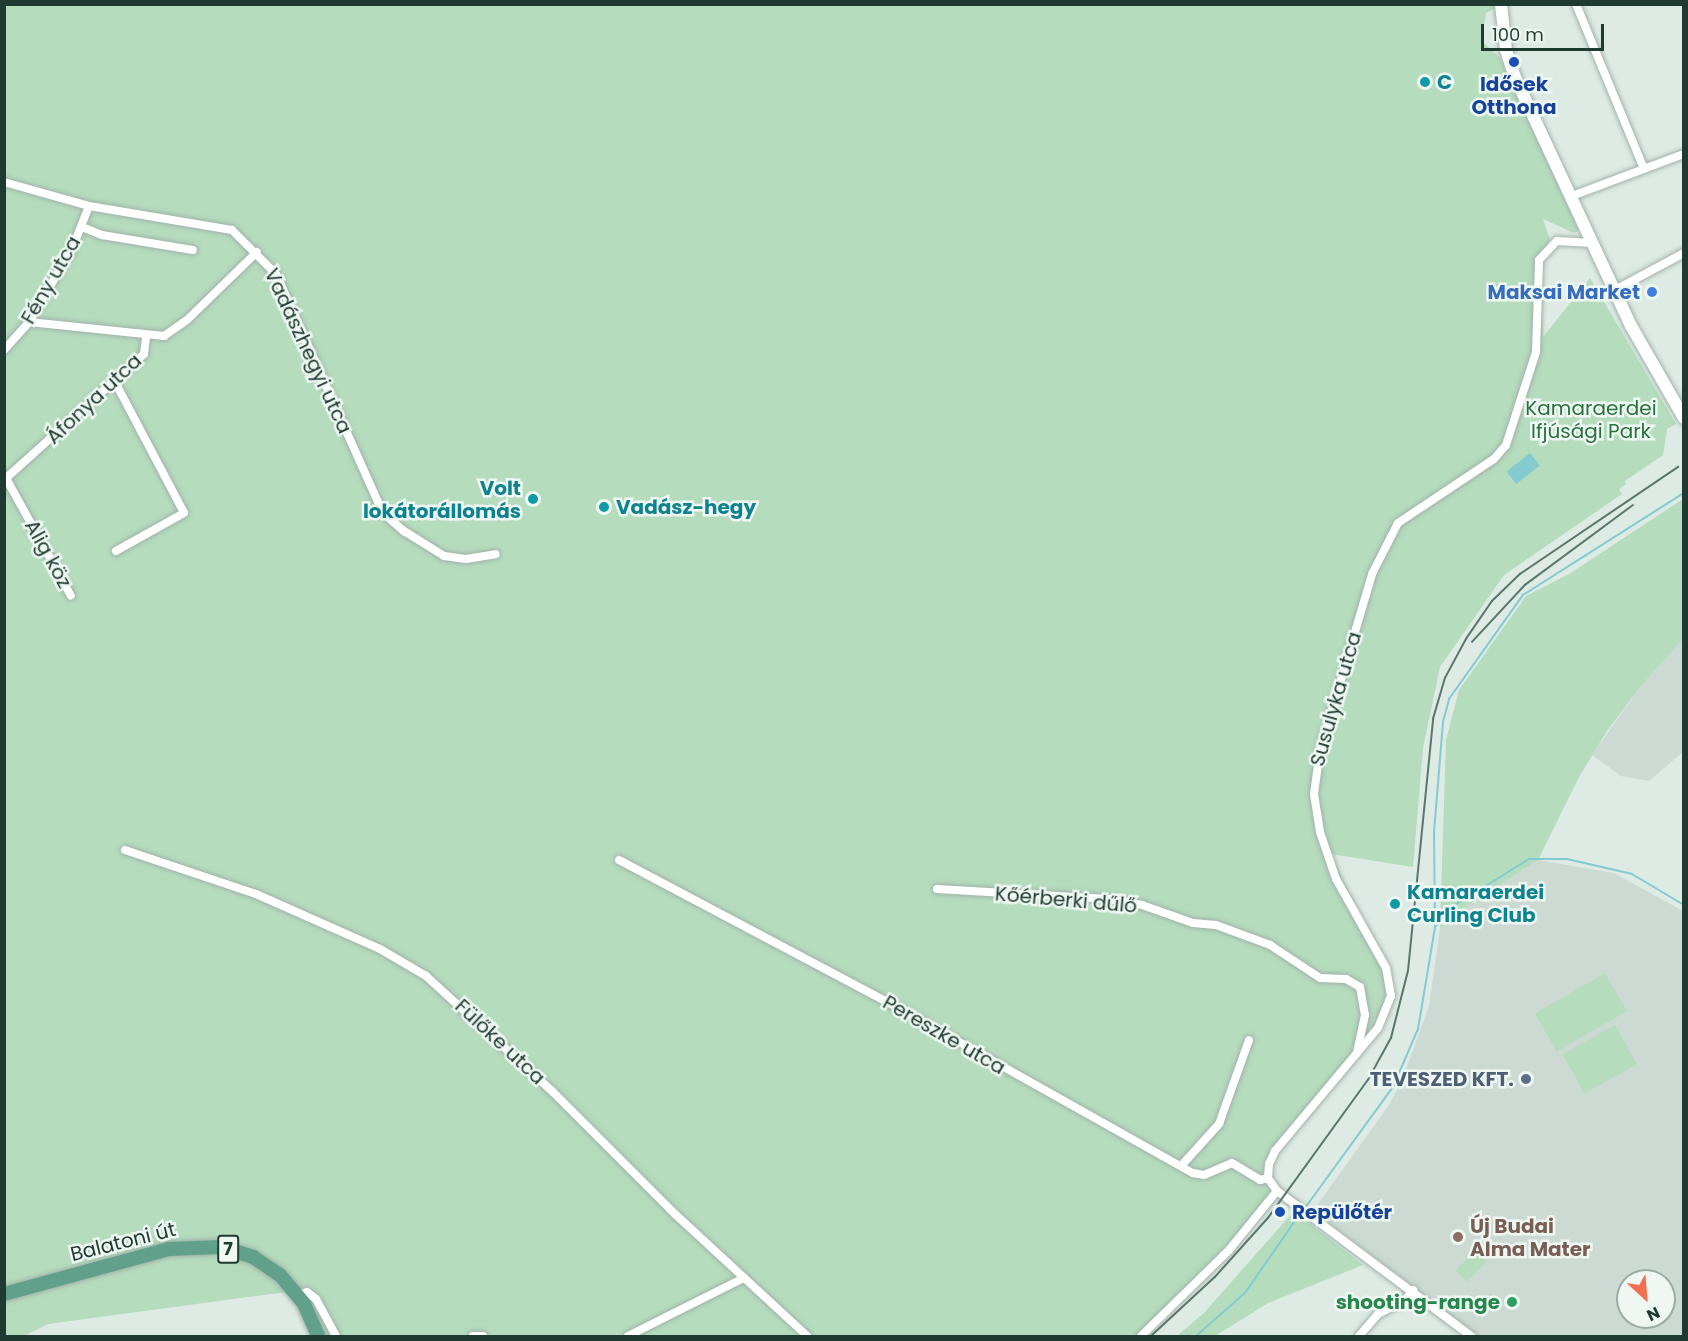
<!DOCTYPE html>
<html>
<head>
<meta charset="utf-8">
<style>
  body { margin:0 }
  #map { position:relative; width:1688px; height:1341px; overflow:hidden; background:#deeae4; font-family:Poppins,sans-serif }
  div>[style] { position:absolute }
  .built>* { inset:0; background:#ccdad3 }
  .green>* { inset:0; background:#b5dcbd; transform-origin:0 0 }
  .water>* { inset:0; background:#83cad1; transform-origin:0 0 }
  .stream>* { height:2px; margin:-1px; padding:0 1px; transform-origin:1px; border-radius:1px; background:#83cad1 }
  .roads { filter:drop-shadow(0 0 2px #a1b2ab) drop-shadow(0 0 2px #a1b2ab) }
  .street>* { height:8px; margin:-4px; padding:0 4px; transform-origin:4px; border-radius:4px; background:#fff }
  .secondary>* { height:12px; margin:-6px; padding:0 6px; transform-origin:6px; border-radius:6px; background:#fff }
  .primary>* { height:14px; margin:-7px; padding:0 7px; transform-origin:7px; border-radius:7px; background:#61a18c }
  .tram>* { height:1.5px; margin:-0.75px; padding:0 0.75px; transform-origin:0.75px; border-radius:0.75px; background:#59766c }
  .dots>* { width:16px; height:16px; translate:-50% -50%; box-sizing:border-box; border:3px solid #eef7f2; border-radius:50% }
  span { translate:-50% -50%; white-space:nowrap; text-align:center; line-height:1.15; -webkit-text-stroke:5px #eef7f2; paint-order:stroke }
  .shield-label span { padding:2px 4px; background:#eef7f2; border:2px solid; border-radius:4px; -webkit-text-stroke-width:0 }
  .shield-label { font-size:18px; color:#1f3a31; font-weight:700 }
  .culture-label { font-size:20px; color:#0d838f; font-weight:700 }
  .left { translate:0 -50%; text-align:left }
  .right { translate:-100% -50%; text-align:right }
  .transit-label { font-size:20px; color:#164399; font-weight:700 }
  .street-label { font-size:20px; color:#1f3a31 }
  .shop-label { font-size:20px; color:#366cbe; font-weight:700 }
  .park-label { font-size:20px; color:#287140 }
  .service-label { font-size:20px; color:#4e5e75; font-weight:700 }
  .education-label { font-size:20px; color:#785e54; font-weight:700 }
  .leisure-label { font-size:20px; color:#27864d; font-weight:700 }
  .frame { position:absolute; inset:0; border:6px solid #1f3a31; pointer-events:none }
  .north { position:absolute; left:1616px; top:1269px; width:60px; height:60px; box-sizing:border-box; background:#eef7f2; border:2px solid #9baba5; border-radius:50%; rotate:154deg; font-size:16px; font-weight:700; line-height:24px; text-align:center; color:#1f3a31 }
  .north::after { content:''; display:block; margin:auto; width:21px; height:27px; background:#f56e50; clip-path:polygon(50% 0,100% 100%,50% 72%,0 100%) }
  .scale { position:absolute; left:1481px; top:24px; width:123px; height:27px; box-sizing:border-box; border:3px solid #1f3a31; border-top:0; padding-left:8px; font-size:18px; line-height:21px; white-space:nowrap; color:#1f3a31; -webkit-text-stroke:4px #eef7f2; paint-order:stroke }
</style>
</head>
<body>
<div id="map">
  <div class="built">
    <i style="clip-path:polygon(1683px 639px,1683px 752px,1649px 781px,1621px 776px,1592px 755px,1641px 686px)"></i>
    <i style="clip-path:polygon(evenodd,1538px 860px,1614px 873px,1683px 911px,1683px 1333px,1676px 1336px,1479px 1336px,1313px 1211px,1389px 1105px,1402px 1080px,1429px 1006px,1440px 929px,1464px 908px,1538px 860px,1628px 1281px,1664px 1281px,1664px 1317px,1628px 1317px,1628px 1281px)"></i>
  </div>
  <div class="green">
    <i style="clip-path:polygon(4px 5px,1494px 5px,1495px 8px,1486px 13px,1482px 41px,1500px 58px,1579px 231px,1574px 233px,1543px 219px,1550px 240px,1539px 258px,1543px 337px,1590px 278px,1676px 424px,1667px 429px,1663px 455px,1625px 481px,1626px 484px,1619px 489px,1622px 494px,1504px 575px,1440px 667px,1423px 748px,1413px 867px,1331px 854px,1375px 946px,1390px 988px,1381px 1020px,1275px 1151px,1268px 1171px,1277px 1191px,1141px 1336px,324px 1336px,307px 1297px,294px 1291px,48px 1324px,24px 1336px,5px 1336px)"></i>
    <i style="clip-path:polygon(1683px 499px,1683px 639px,1641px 686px,1607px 731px,1579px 777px,1538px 860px,1464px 908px,1440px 929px,1446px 740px,1459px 690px,1526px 596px,1569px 574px)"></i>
    <i style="left:1605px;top:973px;width:44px;height:81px;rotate:60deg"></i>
    <i style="left:1615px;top:1025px;width:45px;height:60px;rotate:61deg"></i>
    <i style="clip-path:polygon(1294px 1211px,1363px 1265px,1268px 1303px,1215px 1336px,1177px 1336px,1204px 1313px)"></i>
    <i style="left:1476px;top:1250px;width:16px;height:29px;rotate:45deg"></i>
  </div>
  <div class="water">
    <i style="left:1530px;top:453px;width:16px;height:30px;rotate:52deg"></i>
  </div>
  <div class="stream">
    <i style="left:1435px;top:927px;width:24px;rotate:-52deg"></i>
    <i style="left:1450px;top:908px;width:93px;rotate:-31.8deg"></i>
    <i style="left:1529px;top:859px;width:38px"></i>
    <i style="left:1567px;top:859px;width:67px;rotate:13deg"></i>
    <i style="left:1632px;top:874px;width:61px;rotate:30.8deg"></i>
    <i style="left:1305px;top:1208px;width:150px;rotate:-54deg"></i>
    <i style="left:1393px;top:1087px;width:63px;rotate:-66.7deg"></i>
    <i style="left:1418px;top:1029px;width:103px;rotate:-80.5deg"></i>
    <i style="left:1435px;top:927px;width:95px;rotate:-90.6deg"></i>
    <i style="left:1434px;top:832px;width:110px;rotate:-85.3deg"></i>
    <i style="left:1443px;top:722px;width:24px;rotate:-75deg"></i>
    <i style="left:1449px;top:699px;width:128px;rotate:-54.6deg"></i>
    <i style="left:1523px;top:595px;width:191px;rotate:-32.4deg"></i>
    <i style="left:1196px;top:1336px;width:65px;rotate:-41.3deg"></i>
    <i style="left:1245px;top:1293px;width:98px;rotate:-55.3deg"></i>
  </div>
  <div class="roads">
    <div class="street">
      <i style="left:1576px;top:4px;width:178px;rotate:67.6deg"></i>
      <i style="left:4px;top:182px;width:88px;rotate:15.8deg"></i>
      <i style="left:89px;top:206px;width:145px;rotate:9.5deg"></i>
      <i style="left:232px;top:230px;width:62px;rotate:45deg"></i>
      <i style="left:276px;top:274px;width:262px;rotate:65.9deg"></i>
      <i style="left:383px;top:513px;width:28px;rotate:41deg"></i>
      <i style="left:404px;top:531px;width:47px;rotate:32deg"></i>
      <i style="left:444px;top:556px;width:22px;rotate:8deg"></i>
      <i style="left:466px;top:559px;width:30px;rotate:-9deg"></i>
      <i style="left:1572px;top:196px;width:120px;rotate:-20.6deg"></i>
      <i style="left:82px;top:227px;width:22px;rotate:22deg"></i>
      <i style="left:102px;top:235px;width:92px;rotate:9.4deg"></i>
      <i style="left:1615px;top:290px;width:78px;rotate:-28.2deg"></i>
      <i style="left:29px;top:322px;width:136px;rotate:5.9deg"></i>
      <i style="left:164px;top:336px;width:29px;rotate:-35deg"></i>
      <i style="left:188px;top:319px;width:96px;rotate:-44.2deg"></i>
      <i style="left:4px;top:350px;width:38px;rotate:-48deg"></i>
      <i style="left:29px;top:322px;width:85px;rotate:-59.5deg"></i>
      <i style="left:72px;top:249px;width:46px;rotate:-68.4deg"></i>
      <i style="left:114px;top:380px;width:150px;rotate:62.2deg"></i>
      <i style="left:184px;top:513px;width:78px;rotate:150.8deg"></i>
      <i style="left:4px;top:480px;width:188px;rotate:-42deg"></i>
      <i style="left:144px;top:354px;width:17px;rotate:-83deg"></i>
      <i style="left:7px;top:480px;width:132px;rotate:61.1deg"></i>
      <i style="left:125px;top:850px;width:138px;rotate:18.6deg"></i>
      <i style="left:256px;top:894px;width:136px;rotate:23.9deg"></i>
      <i style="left:380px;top:949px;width:53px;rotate:30.4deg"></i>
      <i style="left:426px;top:976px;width:171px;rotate:42.4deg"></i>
      <i style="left:552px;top:1091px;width:174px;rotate:45deg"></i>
      <i style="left:675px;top:1214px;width:180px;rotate:42.7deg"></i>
      <i style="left:619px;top:860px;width:312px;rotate:27.9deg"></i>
      <i style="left:895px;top:1006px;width:342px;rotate:29.3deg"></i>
      <i style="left:1193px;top:1173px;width:11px;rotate:10deg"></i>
      <i style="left:1204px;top:1175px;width:30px;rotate:-23deg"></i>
      <i style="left:1232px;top:1163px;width:33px;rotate:31deg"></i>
      <i style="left:1260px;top:1180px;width:8px;rotate:-14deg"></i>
      <i style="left:937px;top:889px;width:172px;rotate:3.3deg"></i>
      <i style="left:1109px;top:899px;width:34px;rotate:10deg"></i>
      <i style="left:1142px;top:905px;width:54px;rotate:19.4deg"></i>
      <i style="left:1193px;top:923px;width:23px;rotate:5deg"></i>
      <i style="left:1216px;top:925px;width:58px;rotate:20.3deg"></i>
      <i style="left:1270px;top:945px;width:60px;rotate:33.4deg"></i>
      <i style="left:1320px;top:978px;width:26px;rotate:2deg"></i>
      <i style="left:1346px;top:979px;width:16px;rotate:30deg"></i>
      <i style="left:1360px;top:987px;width:28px;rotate:80deg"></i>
      <i style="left:1365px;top:1015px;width:39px;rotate:102deg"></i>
      <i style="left:1181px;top:1166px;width:57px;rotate:-47.9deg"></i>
      <i style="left:1219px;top:1124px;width:89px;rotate:-70.3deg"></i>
      <i style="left:298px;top:1295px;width:9px;rotate:-18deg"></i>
      <i style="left:307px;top:1292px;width:11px;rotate:38deg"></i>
      <i style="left:316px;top:1299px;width:42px;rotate:61.6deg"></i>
      <i style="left:473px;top:1336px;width:10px"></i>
      <i style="left:628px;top:1336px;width:130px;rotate:-26.6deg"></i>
      <i style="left:1141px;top:1336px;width:123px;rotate:-44.3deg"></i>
      <i style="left:1229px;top:1250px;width:76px;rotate:-50.9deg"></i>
      <i style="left:1359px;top:1336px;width:29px;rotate:-49deg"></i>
      <i style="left:1378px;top:1314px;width:30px;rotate:-27deg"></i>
      <i style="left:1405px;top:1300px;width:13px;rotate:-51deg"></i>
      <i style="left:1471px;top:1336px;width:242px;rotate:-143.2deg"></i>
      <i style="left:1277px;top:1191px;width:16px;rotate:-125deg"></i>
      <i style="left:1268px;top:1178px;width:14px;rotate:-86deg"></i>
      <i style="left:1269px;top:1164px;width:14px;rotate:-65deg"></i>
      <i style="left:1275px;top:1151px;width:160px;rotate:-50.1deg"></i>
      <i style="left:1378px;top:1028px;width:35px;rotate:-68deg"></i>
      <i style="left:1391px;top:996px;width:28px;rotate:-100deg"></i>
      <i style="left:1386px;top:968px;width:102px;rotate:-119.3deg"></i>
      <i style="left:1336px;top:879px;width:50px;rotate:-108.8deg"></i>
      <i style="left:1320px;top:832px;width:38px;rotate:-99deg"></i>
      <i style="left:1314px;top:794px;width:44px;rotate:-82.2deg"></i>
      <i style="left:1320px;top:750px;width:184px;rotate:-73.5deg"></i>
      <i style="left:1372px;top:574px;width:57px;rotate:-63deg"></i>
      <i style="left:1398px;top:523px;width:115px;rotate:-33.7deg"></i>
      <i style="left:1494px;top:459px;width:18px;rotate:-49deg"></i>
      <i style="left:1506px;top:445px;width:98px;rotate:-72.1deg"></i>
      <i style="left:1536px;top:352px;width:92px;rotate:-88.1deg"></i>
      <i style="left:1539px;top:260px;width:26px;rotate:-47deg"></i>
      <i style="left:1557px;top:241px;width:36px;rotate:3deg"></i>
    </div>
    <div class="secondary">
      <i style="left:1501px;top:4px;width:46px;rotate:83.8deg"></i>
      <i style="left:1506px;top:50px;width:26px;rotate:72deg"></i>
      <i style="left:1514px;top:75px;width:277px;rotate:65deg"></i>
      <i style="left:1631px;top:326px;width:106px;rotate:60.1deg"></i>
    </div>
    <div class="primary">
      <i style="left:4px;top:1294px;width:171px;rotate:-15.3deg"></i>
      <i style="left:169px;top:1249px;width:52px;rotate:-2.2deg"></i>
      <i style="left:221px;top:1247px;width:34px;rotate:17deg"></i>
      <i style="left:253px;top:1257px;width:32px;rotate:34deg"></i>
      <i style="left:280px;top:1275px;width:38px;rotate:50deg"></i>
      <i style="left:304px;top:1304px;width:35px;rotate:66deg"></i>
    </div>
  </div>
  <div class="tram">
    <i style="left:1472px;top:642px;width:78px;rotate:-47.1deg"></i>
    <i style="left:1525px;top:585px;width:134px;rotate:-36.5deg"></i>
    <i style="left:1151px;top:1336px;width:87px;rotate:-42.7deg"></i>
    <i style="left:1215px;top:1277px;width:79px;rotate:-48.1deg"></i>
    <i style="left:1268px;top:1218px;width:170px;rotate:-54.1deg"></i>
    <i style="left:1368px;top:1080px;width:48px;rotate:-61.3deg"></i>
    <i style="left:1391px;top:1038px;width:69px;rotate:-75.8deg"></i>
    <i style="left:1408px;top:971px;width:253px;rotate:-84.3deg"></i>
    <i style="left:1433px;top:719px;width:43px;rotate:-73.7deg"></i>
    <i style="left:1445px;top:678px;width:44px;rotate:-61.7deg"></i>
    <i style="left:1466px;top:639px;width:46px;rotate:-55.6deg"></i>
    <i style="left:1492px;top:601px;width:39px;rotate:-44deg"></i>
    <i style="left:1520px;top:574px;width:191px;rotate:-34.1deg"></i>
  </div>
  <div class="dots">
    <i style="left:1514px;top:62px;background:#1a4fb4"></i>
    <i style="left:1425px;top:82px;background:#0f9aa8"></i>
    <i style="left:1652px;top:292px;background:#3f7fe0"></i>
    <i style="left:533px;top:499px;background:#0f9aa8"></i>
    <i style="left:604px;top:507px;background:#0f9aa8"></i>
    <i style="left:1395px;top:904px;background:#0f9aa8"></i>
    <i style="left:1526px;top:1079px;background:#5c6f8a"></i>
    <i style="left:1280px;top:1212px;background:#1a4fb4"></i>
    <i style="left:1458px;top:1237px;background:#8d6e63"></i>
    <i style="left:1512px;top:1302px;background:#2e9e5b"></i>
  </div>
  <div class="shield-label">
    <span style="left:228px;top:1249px">7</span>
  </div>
  <div class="culture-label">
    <span class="left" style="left:1437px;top:82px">C</span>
    <span class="right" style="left:521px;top:500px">Volt<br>lokátorállomás</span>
    <span class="left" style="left:616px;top:507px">Vadász-hegy</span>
    <span class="left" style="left:1407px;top:904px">Kamaraerdei<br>Curling Club</span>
  </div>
  <div class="transit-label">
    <span style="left:1514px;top:96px">Idősek<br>Otthona</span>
    <span class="left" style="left:1292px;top:1212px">Repülőtér</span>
  </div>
  <div class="street-label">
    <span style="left:51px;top:280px;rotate:-60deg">Fény utca</span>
    <span style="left:308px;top:351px;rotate:65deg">Vadászhegyi utca</span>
    <span style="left:94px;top:399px;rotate:-43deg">Áfonya utca</span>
    <span style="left:48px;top:554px;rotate:61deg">Alig köz</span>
    <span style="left:1336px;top:699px;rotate:-74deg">Susulyka utca</span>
    <span style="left:1066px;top:900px;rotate:5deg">Kőérberki dűlő</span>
    <span style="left:944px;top:1035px;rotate:30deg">Pereszke utca</span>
    <span style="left:500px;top:1042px;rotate:43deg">Fülőke utca</span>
    <span style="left:123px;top:1242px;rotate:-14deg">Balatoni út</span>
  </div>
  <div class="shop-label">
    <span class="right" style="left:1640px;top:292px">Maksai Market</span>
  </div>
  <div class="park-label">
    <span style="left:1591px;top:420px">Kamaraerdei<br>Ifjúsági Park</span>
  </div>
  <div class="service-label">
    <span class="right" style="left:1514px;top:1079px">TEVESZED KFT.</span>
  </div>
  <div class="education-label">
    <span class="left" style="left:1470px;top:1238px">Új Budai<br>Alma Mater</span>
  </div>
  <div class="leisure-label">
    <span class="right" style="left:1500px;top:1302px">shooting-range</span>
  </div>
  <div class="frame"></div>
  <div class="north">N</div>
  <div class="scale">100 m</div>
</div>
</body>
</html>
